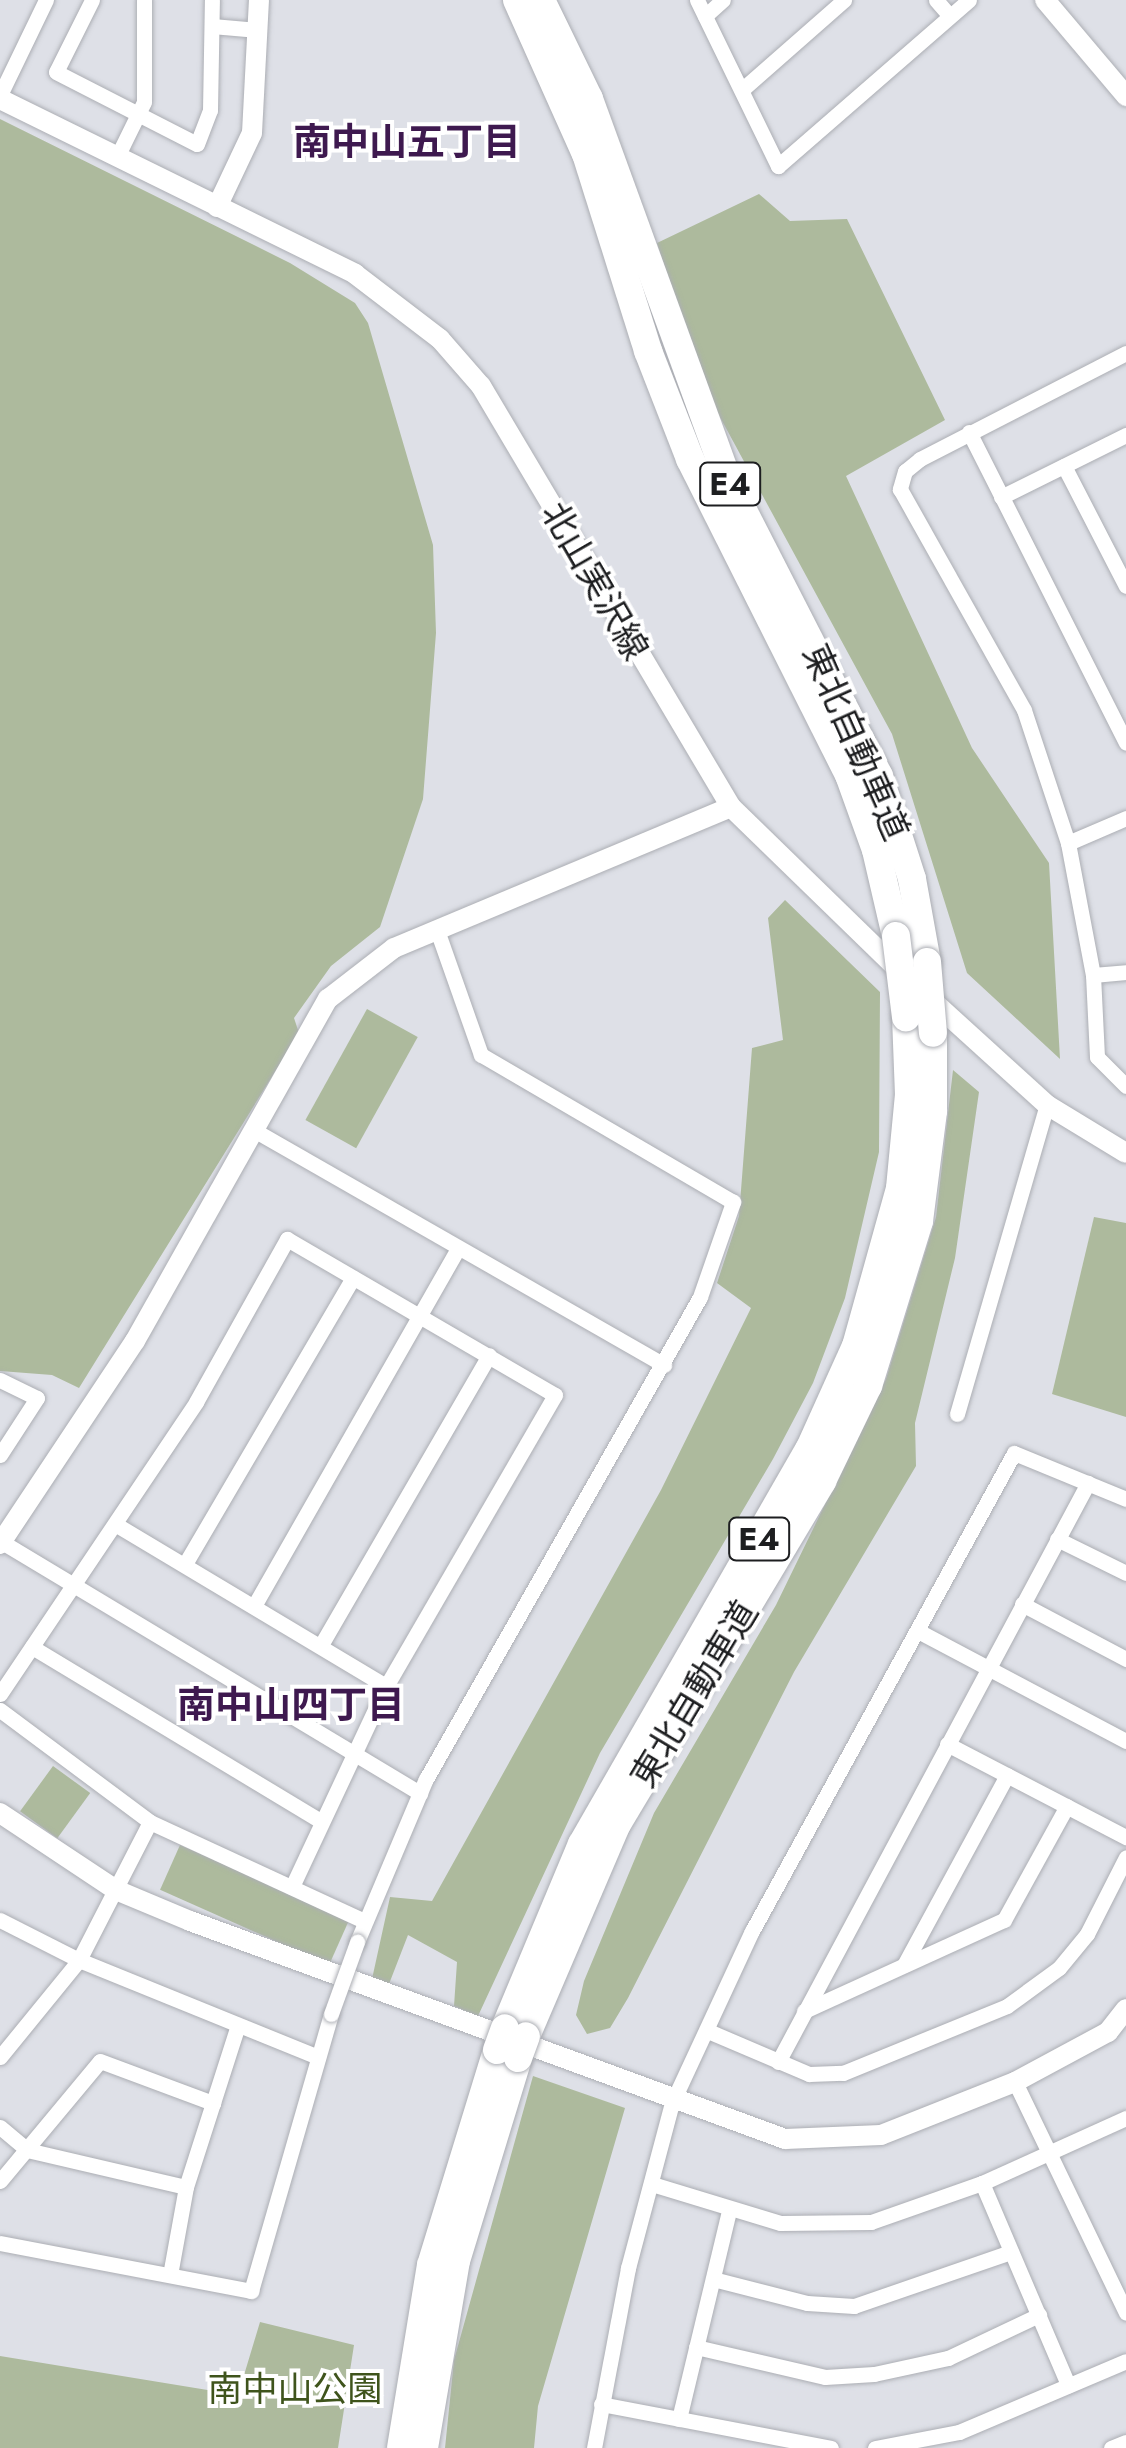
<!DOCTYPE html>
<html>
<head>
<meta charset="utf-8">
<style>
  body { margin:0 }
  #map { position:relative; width:1126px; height:2448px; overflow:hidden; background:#dee0e7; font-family:Jost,"Noto Sans JP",sans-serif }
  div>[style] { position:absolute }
  .green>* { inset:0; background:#adba9d; transform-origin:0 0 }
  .roads { filter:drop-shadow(0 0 2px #acaeb4) drop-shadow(0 0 2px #acaeb4) }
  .minor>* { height:15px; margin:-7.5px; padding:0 7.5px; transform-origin:7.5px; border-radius:7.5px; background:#fff }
  .tertiary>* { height:20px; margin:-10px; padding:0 10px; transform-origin:10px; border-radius:10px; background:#fff }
  .motorway>* { height:28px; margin:-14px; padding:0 14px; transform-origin:14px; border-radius:14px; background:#fff }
  .bridges { filter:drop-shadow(0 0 2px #acaeb4) drop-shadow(0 0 2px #acaeb4) }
  .minor-bridge>* { height:15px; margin:-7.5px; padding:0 7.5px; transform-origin:7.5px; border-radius:7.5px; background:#fff }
  .motorway-bridge>* { height:28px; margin:-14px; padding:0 14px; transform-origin:14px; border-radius:14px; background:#fff }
  span { translate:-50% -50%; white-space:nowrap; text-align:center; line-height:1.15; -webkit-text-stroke:8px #fff; paint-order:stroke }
  .shield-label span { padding:2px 8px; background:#fff; border:2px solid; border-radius:8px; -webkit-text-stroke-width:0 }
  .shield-label { font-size:32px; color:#1d1e20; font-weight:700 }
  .street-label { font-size:35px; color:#1d1e20 }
  .park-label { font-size:35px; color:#3f541c }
  .neighbourhood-label { font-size:38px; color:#3e194f; font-weight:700 }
</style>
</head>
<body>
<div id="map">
  <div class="green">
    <i style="clip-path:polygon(0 119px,290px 263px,355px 303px,368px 323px,433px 545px,436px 633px,423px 799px,380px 927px,331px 966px,294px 1018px,299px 1033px,79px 1388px,52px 1375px,0 1371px)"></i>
    <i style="clip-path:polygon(759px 194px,790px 221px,847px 219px,945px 420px,846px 476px,972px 748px,1049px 863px,1060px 1059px,967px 973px,892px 734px,702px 384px,657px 243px)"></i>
    <i style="clip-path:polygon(785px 900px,880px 992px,879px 1152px,845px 1298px,813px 1383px,773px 1459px,600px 1753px,478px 2016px,454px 2006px,457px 1962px,408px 1935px,389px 1984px,372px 1979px,390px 1897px,432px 1901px,661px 1490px,751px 1308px,717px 1283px,739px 1216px,752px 1048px,783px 1040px,768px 918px)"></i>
    <i style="left:367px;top:1009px;width:58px;height:127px;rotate:29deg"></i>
    <i style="clip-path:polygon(953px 1070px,979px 1092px,955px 1258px,915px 1423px,916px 1466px,794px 1672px,628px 1998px,610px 2028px,587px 2034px,576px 2015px,584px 1981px,654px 1813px,776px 1605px,886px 1379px,936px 1217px)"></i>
    <i style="clip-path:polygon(1094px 1217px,1126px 1223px,1126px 1417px,1052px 1394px)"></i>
    <i style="left:53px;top:1766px;width:46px;height:56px;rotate:36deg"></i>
    <i style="left:180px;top:1845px;width:185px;height:49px;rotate:24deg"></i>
    <i style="clip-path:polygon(533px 2076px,625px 2108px,538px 2406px,534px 2448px,445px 2448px,454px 2360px)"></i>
    <i style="clip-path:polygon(260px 2322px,354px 2345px,338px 2448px,0 2448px,0 2356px,238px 2395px)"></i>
  </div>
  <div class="roads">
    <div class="minor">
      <i style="left:92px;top:0;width:80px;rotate:116.6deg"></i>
      <i style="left:56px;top:72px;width:158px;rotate:27.1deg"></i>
      <i style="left:197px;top:144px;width:36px;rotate:-69deg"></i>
      <i style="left:210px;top:110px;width:110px;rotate:-89deg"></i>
      <i style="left:697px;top:0;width:185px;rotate:64deg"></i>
      <i style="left:778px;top:166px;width:253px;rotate:-41deg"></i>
      <i style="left:936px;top:0;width:21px;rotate:49deg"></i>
      <i style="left:705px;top:16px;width:24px;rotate:-42deg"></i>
      <i style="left:212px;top:26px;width:46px;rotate:5deg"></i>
      <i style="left:745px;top:87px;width:132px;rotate:-41.3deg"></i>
      <i style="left:0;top:95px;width:106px;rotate:-64.2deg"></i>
      <i style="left:117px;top:157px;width:61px;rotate:-63.9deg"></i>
      <i style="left:144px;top:102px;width:102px;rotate:-90deg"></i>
      <i style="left:1126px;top:353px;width:232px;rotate:152.8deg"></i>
      <i style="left:920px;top:459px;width:19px;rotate:141deg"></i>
      <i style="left:905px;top:471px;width:19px;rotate:106deg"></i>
      <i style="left:900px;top:489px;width:253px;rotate:60.7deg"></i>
      <i style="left:1024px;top:710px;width:140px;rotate:71.7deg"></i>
      <i style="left:1068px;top:843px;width:134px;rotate:79.3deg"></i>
      <i style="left:1093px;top:975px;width:82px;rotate:87.2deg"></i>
      <i style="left:1097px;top:1057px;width:41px;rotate:45deg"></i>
      <i style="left:969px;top:432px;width:348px;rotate:63.2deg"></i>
      <i style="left:1064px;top:466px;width:135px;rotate:62.7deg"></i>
      <i style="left:1001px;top:497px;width:140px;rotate:-26.4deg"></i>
      <i style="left:1068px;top:843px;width:63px;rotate:-23.3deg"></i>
      <i style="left:1093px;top:975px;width:33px;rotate:-5deg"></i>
      <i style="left:252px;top:1129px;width:475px;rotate:29.8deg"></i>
      <i style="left:0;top:1380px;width:41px;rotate:25.9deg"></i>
      <i style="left:37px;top:1398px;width:68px;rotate:123deg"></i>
      <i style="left:957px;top:1414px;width:322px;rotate:-73.8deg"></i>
      <i style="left:115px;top:1524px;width:316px;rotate:30.9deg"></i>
      <i style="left:1057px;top:1539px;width:77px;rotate:26.2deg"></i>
      <i style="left:2px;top:1542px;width:488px;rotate:31deg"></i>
      <i style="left:185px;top:1564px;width:332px;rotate:-59.6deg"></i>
      <i style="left:1022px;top:1604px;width:118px;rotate:27.9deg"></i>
      <i style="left:254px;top:1606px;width:412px;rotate:-60.3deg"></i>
      <i style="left:918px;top:1631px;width:235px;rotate:27.9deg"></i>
      <i style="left:321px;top:1645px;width:335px;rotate:-59.9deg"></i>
      <i style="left:32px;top:1647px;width:337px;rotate:31.1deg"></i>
      <i style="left:0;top:1694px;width:352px;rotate:-56.1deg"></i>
      <i style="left:196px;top:1402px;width:187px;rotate:-60.8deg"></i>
      <i style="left:287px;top:1239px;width:310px;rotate:30.2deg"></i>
      <i style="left:555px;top:1395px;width:337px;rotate:120.1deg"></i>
      <i style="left:386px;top:1686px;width:222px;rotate:115.1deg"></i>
      <i style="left:0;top:1710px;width:187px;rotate:36.7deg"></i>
      <i style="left:150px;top:1822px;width:236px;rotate:24.8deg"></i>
      <i style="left:947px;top:1744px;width:202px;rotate:27.5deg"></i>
      <i style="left:0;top:1920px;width:89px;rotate:26.9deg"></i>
      <i style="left:79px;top:1960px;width:258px;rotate:22.1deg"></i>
      <i style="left:357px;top:1942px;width:177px;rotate:-67.1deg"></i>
      <i style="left:426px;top:1779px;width:554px;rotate:-60.38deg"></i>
      <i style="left:700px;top:1297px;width:101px;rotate:-70.8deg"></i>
      <i style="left:733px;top:1202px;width:292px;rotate:-149.7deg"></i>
      <i style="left:481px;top:1055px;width:133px;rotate:-109.4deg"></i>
      <i style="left:904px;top:1965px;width:216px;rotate:-61.5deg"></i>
      <i style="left:804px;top:2011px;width:220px;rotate:-24.5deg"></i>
      <i style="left:1004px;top:1920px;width:130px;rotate:-61.1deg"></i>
      <i style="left:708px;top:2031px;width:110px;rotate:23.1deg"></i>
      <i style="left:809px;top:2074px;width:34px;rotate:-2deg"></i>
      <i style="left:843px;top:2073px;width:177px;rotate:-22.2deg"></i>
      <i style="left:1007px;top:2006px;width:64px;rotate:-36.2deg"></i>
      <i style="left:1059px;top:1968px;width:44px;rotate:-50.5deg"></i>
      <i style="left:1087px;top:1934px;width:86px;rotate:-63.1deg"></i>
      <i style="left:0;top:2057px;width:125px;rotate:-50.8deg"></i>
      <i style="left:79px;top:1960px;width:155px;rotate:-62.8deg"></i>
      <i style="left:778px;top:2062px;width:657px;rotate:-61.84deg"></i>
      <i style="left:1015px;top:2082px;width:256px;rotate:64.3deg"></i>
      <i style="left:0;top:2127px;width:35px;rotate:40deg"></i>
      <i style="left:27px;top:2150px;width:163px;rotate:13.1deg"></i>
      <i style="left:0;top:2181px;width:156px;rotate:-50.2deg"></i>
      <i style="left:100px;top:2061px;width:121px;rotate:20.4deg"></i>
      <i style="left:982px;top:2183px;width:220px;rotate:66.9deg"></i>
      <i style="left:652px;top:2184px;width:134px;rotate:16.9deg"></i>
      <i style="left:780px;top:2223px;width:91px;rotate:-0.6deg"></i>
      <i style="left:871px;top:2222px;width:118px;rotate:-19.4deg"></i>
      <i style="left:982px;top:2183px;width:158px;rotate:-24.3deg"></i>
      <i style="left:0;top:2243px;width:256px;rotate:10.8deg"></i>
      <i style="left:251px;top:2291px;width:288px;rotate:-73.9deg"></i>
      <i style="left:170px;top:2275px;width:89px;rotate:-79.7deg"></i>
      <i style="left:186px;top:2187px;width:170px;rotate:-72.2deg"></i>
      <i style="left:713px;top:2279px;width:97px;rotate:14.3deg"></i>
      <i style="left:807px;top:2303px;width:47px;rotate:3.7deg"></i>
      <i style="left:854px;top:2306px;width:166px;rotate:-19deg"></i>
      <i style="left:696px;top:2347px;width:132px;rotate:13.1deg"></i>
      <i style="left:825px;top:2377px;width:49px;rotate:-3.5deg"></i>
      <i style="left:874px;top:2374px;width:76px;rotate:-12.2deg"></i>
      <i style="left:948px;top:2358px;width:101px;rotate:-25.3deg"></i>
      <i style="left:601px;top:2404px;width:234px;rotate:10.8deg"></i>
      <i style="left:679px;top:2419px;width:215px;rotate:-76.5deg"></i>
      <i style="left:594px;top:2448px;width:183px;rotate:-79.3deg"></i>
      <i style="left:628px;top:2268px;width:171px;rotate:-75.1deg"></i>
      <i style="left:672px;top:2103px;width:190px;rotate:-65.1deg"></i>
      <i style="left:752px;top:1931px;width:545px;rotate:-61.27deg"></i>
      <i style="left:1014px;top:1453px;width:121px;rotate:22.3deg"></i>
      <i style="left:875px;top:2448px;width:86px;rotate:-10.8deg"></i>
      <i style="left:959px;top:2432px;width:181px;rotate:-23deg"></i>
      <i style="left:1111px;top:2448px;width:16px;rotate:-22deg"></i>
    </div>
    <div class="tertiary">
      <i style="left:1045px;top:0;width:126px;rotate:49.8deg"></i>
      <i style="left:0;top:99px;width:396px;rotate:26.2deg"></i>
      <i style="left:355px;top:274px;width:107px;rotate:37.4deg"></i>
      <i style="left:440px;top:339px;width:62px;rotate:48.9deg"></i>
      <i style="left:481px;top:386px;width:490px;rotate:59.3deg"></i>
      <i style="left:731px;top:807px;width:243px;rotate:44.2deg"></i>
      <i style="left:217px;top:207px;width:82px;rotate:-64.7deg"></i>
      <i style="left:252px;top:133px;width:133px;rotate:-87deg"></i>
      <i style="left:927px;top:996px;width:162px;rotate:42.2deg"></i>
      <i style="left:1047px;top:1105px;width:92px;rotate:31.3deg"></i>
      <i style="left:0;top:1544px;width:244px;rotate:-56.4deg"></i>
      <i style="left:135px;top:1341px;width:393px;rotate:-60.6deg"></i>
      <i style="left:328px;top:999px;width:83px;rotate:-37.7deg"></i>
      <i style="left:394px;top:948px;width:365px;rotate:-22.7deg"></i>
      <i style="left:0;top:1813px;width:139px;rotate:33.6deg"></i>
      <i style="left:116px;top:1890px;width:80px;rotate:22.7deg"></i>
      <i style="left:190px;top:1921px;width:634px;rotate:20.12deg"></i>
      <i style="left:785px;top:2139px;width:96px;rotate:-2.4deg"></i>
      <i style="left:881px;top:2135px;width:144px;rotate:-21.6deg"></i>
      <i style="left:1015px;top:2082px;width:106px;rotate:-28.3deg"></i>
      <i style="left:1108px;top:2032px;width:29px;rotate:-52deg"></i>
    </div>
    <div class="motorway">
      <i style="left:517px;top:0;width:169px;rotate:65.9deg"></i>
      <i style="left:586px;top:154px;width:207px;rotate:72.5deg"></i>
      <i style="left:648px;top:351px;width:116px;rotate:68.7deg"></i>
      <i style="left:690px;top:459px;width:354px;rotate:63.3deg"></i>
      <i style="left:849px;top:775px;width:80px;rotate:70.2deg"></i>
      <i style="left:876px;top:850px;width:88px;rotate:76.9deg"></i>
      <i style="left:541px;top:0;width:110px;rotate:64.1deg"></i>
      <i style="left:589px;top:99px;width:407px;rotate:70deg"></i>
      <i style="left:728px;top:481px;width:331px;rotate:62.9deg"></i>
      <i style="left:879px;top:776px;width:108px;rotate:72.2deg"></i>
      <i style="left:912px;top:879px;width:84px;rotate:79.8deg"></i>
      <i style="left:505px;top:2028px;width:199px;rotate:-67.3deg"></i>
      <i style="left:582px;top:1844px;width:455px;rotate:-60.1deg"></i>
      <i style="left:809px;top:1450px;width:114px;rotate:-65.7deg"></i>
      <i style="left:856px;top:1346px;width:164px;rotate:-74.4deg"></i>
      <i style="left:900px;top:1188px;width:93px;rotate:-84.5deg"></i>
      <i style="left:909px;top:1095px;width:78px;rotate:-92.2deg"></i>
      <i style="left:526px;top:2036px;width:231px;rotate:-66.8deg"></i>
      <i style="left:617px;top:1824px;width:400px;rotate:-59.1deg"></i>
      <i style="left:822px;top:1481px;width:106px;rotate:-64.2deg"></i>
      <i style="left:868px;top:1386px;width:173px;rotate:-72.8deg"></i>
      <i style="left:919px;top:1221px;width:111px;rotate:-82.7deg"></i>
      <i style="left:933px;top:1111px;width:78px;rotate:-90deg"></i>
      <i style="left:401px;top:2448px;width:185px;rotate:-80.7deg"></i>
      <i style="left:431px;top:2265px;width:225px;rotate:-72.9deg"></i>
      <i style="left:424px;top:2448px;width:190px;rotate:-80.3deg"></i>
      <i style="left:456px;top:2261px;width:212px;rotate:-73deg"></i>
    </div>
  </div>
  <div class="bridges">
    <div class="minor-bridge">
      <i style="left:331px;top:2014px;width:77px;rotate:-70.1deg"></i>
    </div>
    <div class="motorway-bridge">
      <i style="left:896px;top:936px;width:82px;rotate:83deg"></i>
      <i style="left:927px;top:962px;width:71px;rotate:85.2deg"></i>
      <i style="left:497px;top:2050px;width:23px;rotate:-70deg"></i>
      <i style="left:518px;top:2058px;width:23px;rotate:-70deg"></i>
    </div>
  </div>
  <div class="shield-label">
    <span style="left:730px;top:484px">E4</span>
    <span style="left:759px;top:1539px">E4</span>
  </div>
  <div class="street-label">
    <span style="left:595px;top:581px;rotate:60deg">北山実沢線</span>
    <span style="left:856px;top:742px;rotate:66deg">東北自動車道</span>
    <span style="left:694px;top:1694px;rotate:-59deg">東北自動車道</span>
  </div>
  <div class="park-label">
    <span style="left:295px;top:2389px">南中山公園</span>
  </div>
  <div class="neighbourhood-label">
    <span style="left:407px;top:142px">南中山五丁目</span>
    <span style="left:291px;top:1705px">南中山四丁目</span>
  </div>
</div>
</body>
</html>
